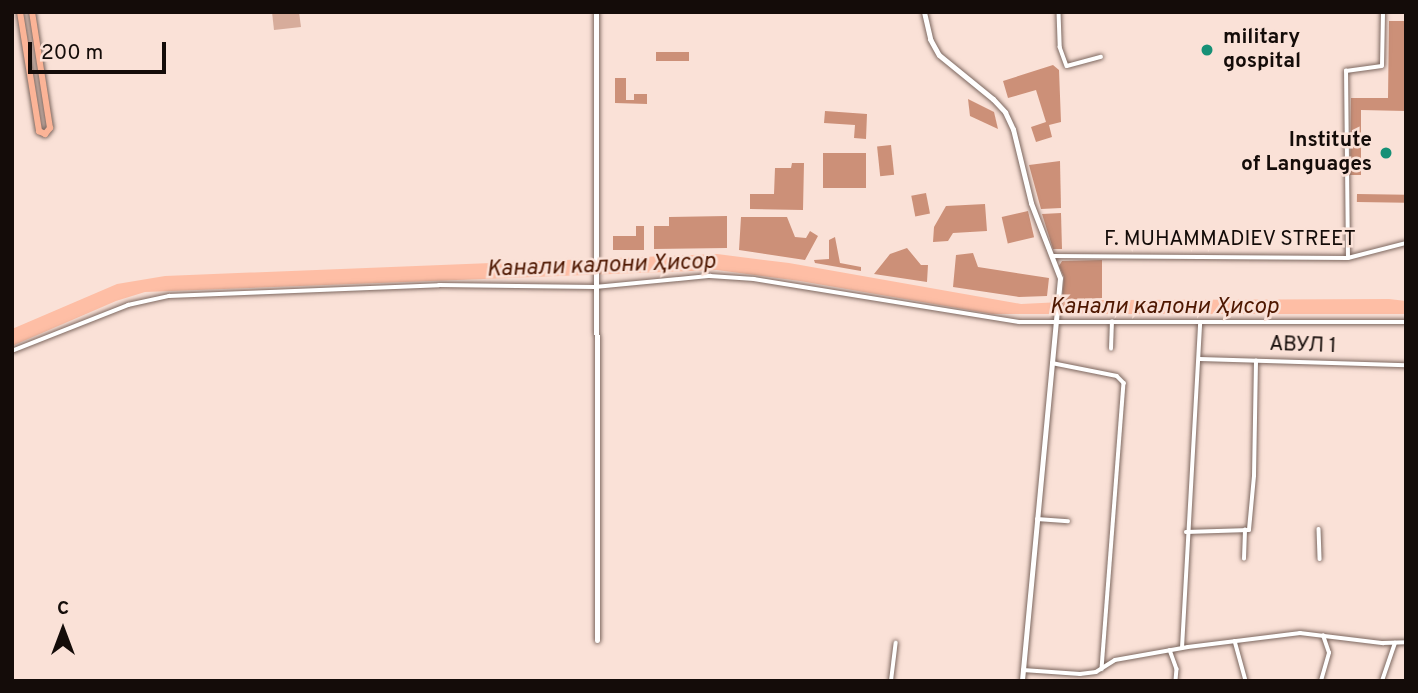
<!DOCTYPE html>
<html>
<head>
<meta charset="utf-8">
<style>
  body { margin:0 }
  #map { position:relative; width:1418px; height:693px; overflow:hidden; background:#fae1d7; font-family:Overpass,sans-serif }
  div>[style] { position:absolute }
  .green>* { inset:0; background:#d7ac9b }
  .forest>* { inset:0; background:#cc9078; transform-origin:0 0 }
  .water>* { inset:0; background:#febea5 }
  .roads { filter:drop-shadow(0 0 2px #7b665e) drop-shadow(0 0 2px #7b665e) }
  .minor>* { height:3.5px; margin:-1.75px; padding:0 1.75px; transform-origin:1.75px; border-radius:1.75px; background:#fff }
  .tertiary>* { height:5px; margin:-2.5px; padding:0 2.5px; transform-origin:2.5px; border-radius:2.5px; background:#fff }
  .primary>* { height:6px; margin:-3px; padding:0 3px; transform-origin:3px; border-radius:3px; background:#fbb497 }
  .dots>* { width:19px; height:19px; translate:-50% -50%; box-sizing:border-box; border:4px solid #fae1d7; border-radius:50% }
  span { translate:-50% -50%; white-space:nowrap; text-align:center; line-height:1.15; -webkit-text-stroke:5px #fae1d7; paint-order:stroke }
  .poi-label { font-size:21px; color:#140c09; font-weight:700 }
  .left { translate:0 -50%; text-align:left }
  .right { translate:-100% -50%; text-align:right }
  .street-label { font-size:21px; color:#140c09 }
  .water-label { font-size:23px; color:#4e1700; font-style:italic }
  .frame { position:absolute; inset:0; border:14px solid #140c09; pointer-events:none }
  .north { position:absolute; left:28px; top:595px; width:70px; height:70px; -webkit-text-stroke:5px #fae1d7; paint-order:stroke; rotate:0deg; font-size:19px; font-weight:700; line-height:28px; text-align:center; color:#140c09 }
  .north::after { content:''; display:block; margin:auto; width:24px; height:32px; background:#140c09; clip-path:polygon(50% 0,100% 100%,50% 72%,0 100%) }
  .scale { position:absolute; left:28px; top:42px; width:138px; height:32px; box-sizing:border-box; border:4px solid #140c09; border-top:0; padding-left:9px; font-size:21px; line-height:24px; white-space:nowrap; color:#140c09; -webkit-text-stroke:5px #fae1d7; paint-order:stroke }
</style>
</head>
<body>
<div id="map">
  <div class="green">
    <i style="clip-path:polygon(272px 12px,299px 12px,301px 27px,274px 30px)"></i>
  </div>
  <div class="forest">
    <i style="clip-path:polygon(1389px 21px,1406px 21px,1406px 111px,1361px 110px,1361px 175px,1350px 175px,1351px 98px,1388px 98px)"></i>
    <i style="left:656px;top:52px;width:33px;height:9px"></i>
    <i style="clip-path:polygon(1053px 65px,1059px 70px,1061px 122px,1049px 125px,1052px 137px,1036px 142px,1031px 127px,1046px 122px,1036px 90px,1008px 98px,1003px 81px)"></i>
    <i style="clip-path:polygon(615px 78px,626px 78px,626px 100px,634px 100px,634px 94px,647px 94px,647px 104px,615px 103px)"></i>
    <i style="clip-path:polygon(968px 99px,994px 112px,998px 129px,970px 116px)"></i>
    <i style="clip-path:polygon(825px 111px,867px 114px,866px 139px,854px 138px,855px 125px,824px 123px)"></i>
    <i style="left:891px;top:145px;width:30px;height:14px;rotate:84deg"></i>
    <i style="left:823px;top:153px;width:43px;height:35px"></i>
    <i style="clip-path:polygon(1060px 161px,1061px 208px,1041px 209px,1029px 165px)"></i>
    <i style="clip-path:polygon(792px 163px,804px 163px,803px 210px,750px 209px,750px 194px,774px 194px,775px 168px,791px 168px)"></i>
    <i style="left:926px;top:193px;width:21px;height:15px;rotate:79deg"></i>
    <i style="left:1357px;top:194px;width:49px;height:8px;rotate:1deg"></i>
    <i style="clip-path:polygon(985px 204px,987px 231px,953px 233px,948px 241px,933px 242px,934px 227px,946px 206px)"></i>
    <i style="left:1028px;top:211px;width:27px;height:27px;rotate:77deg"></i>
    <i style="clip-path:polygon(1061px 213px,1062px 249px,1053px 249px,1042px 214px)"></i>
    <i style="clip-path:polygon(727px 216px,727px 248px,654px 249px,654px 226px,669px 226px,669px 217px)"></i>
    <i style="clip-path:polygon(741px 217px,787px 217px,795px 237px,806px 238px,810px 231px,818px 236px,805px 260px,739px 250px)"></i>
    <i style="clip-path:polygon(636px 226px,644px 226px,644px 250px,613px 250px,613px 236px,636px 236px)"></i>
    <i style="clip-path:polygon(835px 237px,840px 263px,861px 267px,861px 271px,815px 263px,814px 260px,829px 259px,829px 240px)"></i>
    <i style="clip-path:polygon(907px 248px,921px 265px,928px 265px,927px 282px,874px 274px,890px 254px)"></i>
    <i style="clip-path:polygon(973px 253px,978px 267px,1049px 278px,1047px 296px,1019px 297px,953px 287px,956px 255px)"></i>
    <i style="clip-path:polygon(1102px 260px,1102px 298px,1062px 300px,1064px 277px,1059px 266px,1062px 261px)"></i>
  </div>
  <div class="water">
    <i style="clip-path:polygon(717px 254px,789px 263px,1021px 304px,1103px 300px,1389px 299px,1406px 301px,1406px 314px,992px 314px,800px 281px,717px 270px,145px 292px,116px 301px,12px 346px,12px 329px,117px 284px,165px 276px)"></i>
  </div>
  <div class="roads">
    <div class="minor">
      <i style="left:1059px;top:12px;width:35px;rotate:88deg"></i>
      <i style="left:1060px;top:47px;width:20px;rotate:70deg"></i>
      <i style="left:1067px;top:66px;width:35px;rotate:-15deg"></i>
      <i style="left:1052px;top:256px;width:296px;rotate:0.4deg"></i>
      <i style="left:1348px;top:258px;width:60px;rotate:-14.5deg"></i>
      <i style="left:1348px;top:258px;width:187px;rotate:-90.6deg"></i>
      <i style="left:1346px;top:71px;width:36px;rotate:-8deg"></i>
      <i style="left:1382px;top:66px;width:54px;rotate:-88.9deg"></i>
      <i style="left:1111px;top:349px;width:27px;rotate:-88deg"></i>
      <i style="left:12px;top:351px;width:125px;rotate:-21.6deg"></i>
      <i style="left:128px;top:305px;width:42px;rotate:-12.4deg"></i>
      <i style="left:169px;top:296px;width:270px;rotate:-2.3deg"></i>
      <i style="left:439px;top:285px;width:156px;rotate:0.7deg"></i>
      <i style="left:595px;top:287px;width:116px;rotate:-5.5deg"></i>
      <i style="left:710px;top:276px;width:44px;rotate:3.9deg"></i>
      <i style="left:754px;top:279px;width:268px;rotate:9.2deg"></i>
      <i style="left:1019px;top:322px;width:387px"></i>
      <i style="left:1200px;top:359px;width:206px;rotate:1.7deg"></i>
      <i style="left:1052px;top:363px;width:66px;rotate:11.3deg"></i>
      <i style="left:1117px;top:376px;width:10px;rotate:45deg"></i>
      <i style="left:1124px;top:383px;width:287px;rotate:94.4deg"></i>
      <i style="left:1037px;top:519px;width:31px;rotate:4deg"></i>
      <i style="left:1319px;top:529px;width:30px;rotate:88deg"></i>
      <i style="left:1186px;top:532px;width:63px;rotate:-1.8deg"></i>
      <i style="left:1249px;top:530px;width:54px;rotate:-84.7deg"></i>
      <i style="left:1254px;top:476px;width:115px;rotate:-89deg"></i>
      <i style="left:1244px;top:559px;width:29px;rotate:-88deg"></i>
      <i style="left:1235px;top:641px;width:41px;rotate:74.6deg"></i>
      <i style="left:1182px;top:648px;width:325px;rotate:-86.8deg"></i>
      <i style="left:1170px;top:650px;width:20px;rotate:70deg"></i>
      <i style="left:1177px;top:669px;width:12px;rotate:95deg"></i>
      <i style="left:1023px;top:670px;width:57px;rotate:4deg"></i>
      <i style="left:1080px;top:674px;width:16px;rotate:-7deg"></i>
      <i style="left:1096px;top:672px;width:22px;rotate:-32deg"></i>
      <i style="left:1115px;top:660px;width:74px;rotate:-10.1deg"></i>
      <i style="left:1188px;top:647px;width:113px;rotate:-7.1deg"></i>
      <i style="left:1300px;top:633px;width:84px;rotate:6.9deg"></i>
      <i style="left:1383px;top:643px;width:23px;rotate:-2deg"></i>
      <i style="left:891px;top:681px;width:38px;rotate:-83deg"></i>
      <i style="left:1321px;top:681px;width:29px;rotate:-74deg"></i>
      <i style="left:1329px;top:653px;width:18px;rotate:-109deg"></i>
      <i style="left:1382px;top:681px;width:40px;rotate:-71.1deg"></i>
    </div>
    <div class="tertiary">
      <i style="left:596px;top:12px;width:628px;rotate:89.91deg"></i>
      <i style="left:924px;top:12px;width:28px;rotate:77deg"></i>
      <i style="left:930px;top:39px;width:18px;rotate:61deg"></i>
      <i style="left:939px;top:55px;width:70px;rotate:39.2deg"></i>
      <i style="left:993px;top:99px;width:18px;rotate:47deg"></i>
      <i style="left:1005px;top:112px;width:19px;rotate:65deg"></i>
      <i style="left:1013px;top:129px;width:76px;rotate:76.3deg"></i>
      <i style="left:1031px;top:203px;width:80px;rotate:68.9deg"></i>
      <i style="left:1060px;top:278px;width:405px;rotate:95.4deg"></i>
    </div>
    <div class="primary">
      <i style="left:20px;top:12px;width:121px;rotate:80.9deg"></i>
      <i style="left:39px;top:131px;width:7px;rotate:27deg"></i>
      <i style="left:45px;top:134px;width:8px;rotate:-50deg"></i>
      <i style="left:50px;top:128px;width:117px;rotate:-98.8deg"></i>
    </div>
  </div>
  <div class="dots">
    <i style="left:1207px;top:50px;background:#169076"></i>
    <i style="left:1386px;top:153px;background:#169076"></i>
  </div>
  <div class="poi-label">
    <span class="left" style="left:1223px;top:50px">military<br>gospital</span>
    <span class="right" style="left:1372px;top:153px">Institute<br>of Languages</span>
  </div>
  <div class="street-label">
    <span style="left:1230px;top:240px">F. MUHAMMADIEV STREET</span>
    <span style="left:1303px;top:346px;rotate:2deg">АВУЛ 1</span>
  </div>
  <div class="water-label">
    <span style="left:601px;top:267px;rotate:-2deg">Канали калони Ҳисор</span>
    <span style="left:1164px;top:308px">Канали калони Ҳисор</span>
  </div>
  <div class="frame"></div>
  <div class="north">С</div>
  <div class="scale">200 m</div>
</div>
</body>
</html>
